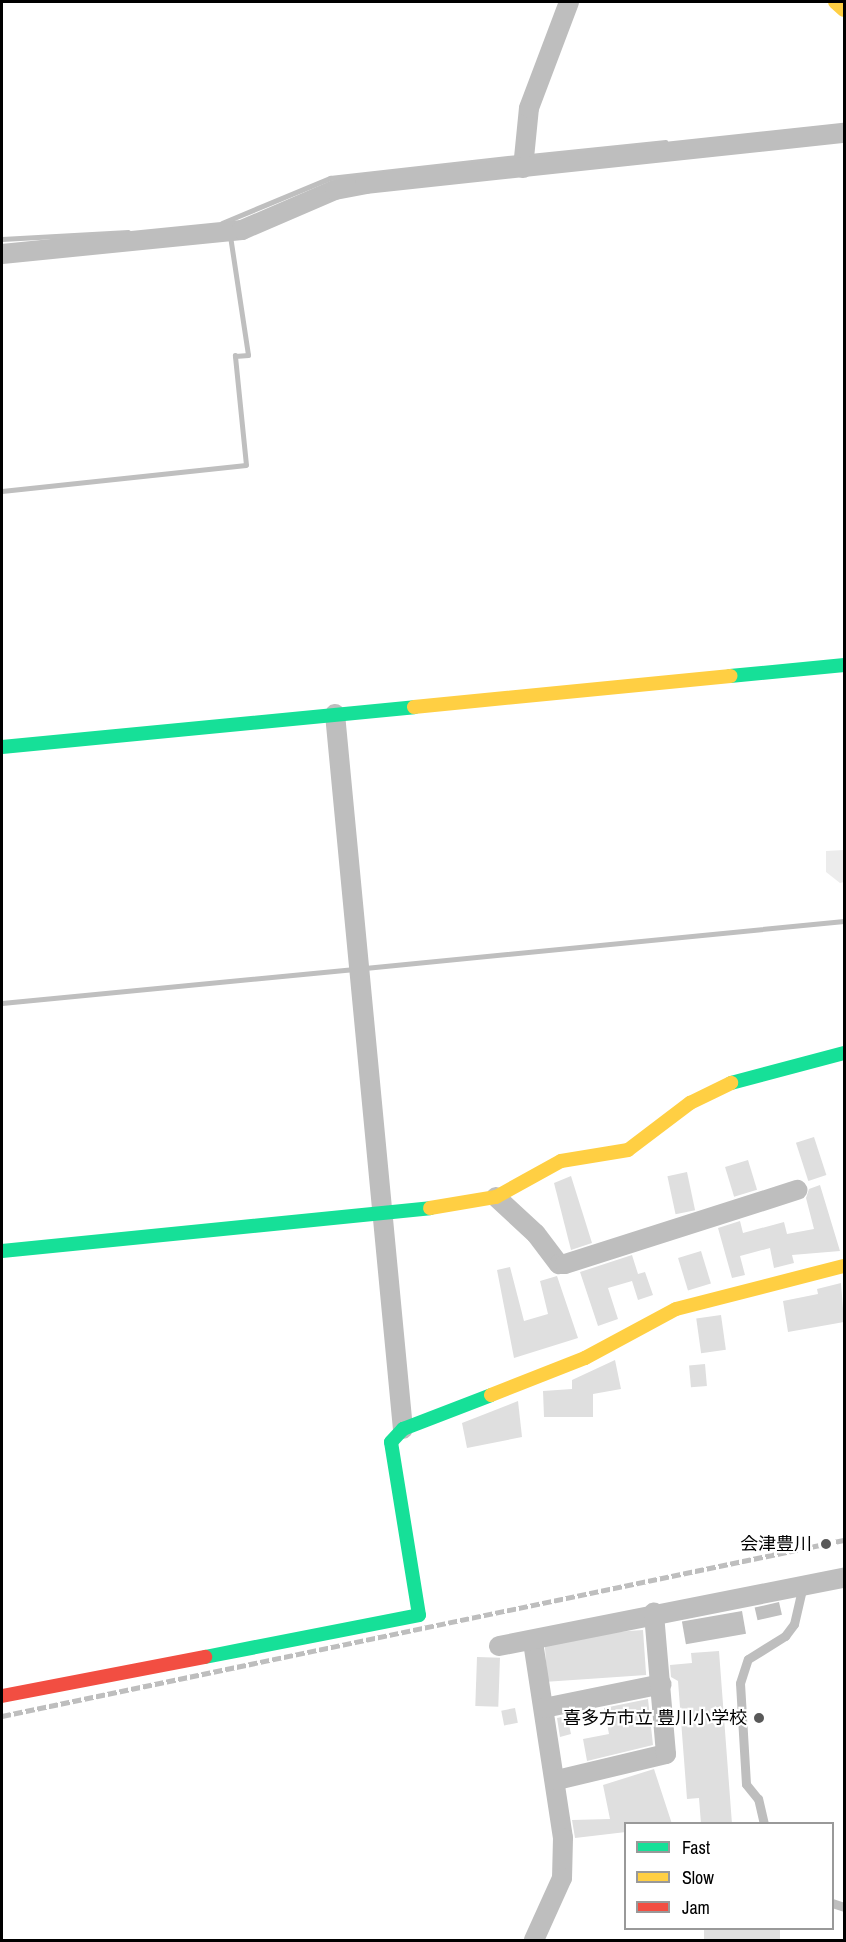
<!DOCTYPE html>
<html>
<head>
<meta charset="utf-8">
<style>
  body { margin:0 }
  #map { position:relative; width:846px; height:1942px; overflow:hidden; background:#fff; font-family:"Archivo Narrow","Noto Sans JP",sans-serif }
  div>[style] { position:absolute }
  .green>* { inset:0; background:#ececec }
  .water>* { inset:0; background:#bfbfbf; transform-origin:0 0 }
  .stream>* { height:4.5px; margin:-2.25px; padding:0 2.25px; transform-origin:2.25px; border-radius:2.25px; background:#bfbfbf }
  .building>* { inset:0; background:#dfdfdf; transform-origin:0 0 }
  .lane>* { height:9px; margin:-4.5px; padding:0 4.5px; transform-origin:4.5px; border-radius:4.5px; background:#bebebe }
  .street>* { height:20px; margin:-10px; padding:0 10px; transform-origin:10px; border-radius:10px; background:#bebebe }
  .fast>* { height:14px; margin:-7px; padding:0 7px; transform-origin:7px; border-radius:7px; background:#16e098 }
  .slow>* { height:14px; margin:-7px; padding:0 7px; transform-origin:7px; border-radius:7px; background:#ffcf43 }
  .jam>* { height:14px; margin:-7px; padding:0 7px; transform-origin:7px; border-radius:7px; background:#f24e42 }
  .rail>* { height:4.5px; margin-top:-2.25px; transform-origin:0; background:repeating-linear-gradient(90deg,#bebebe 0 9px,transparent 0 12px) }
  .dots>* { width:16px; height:16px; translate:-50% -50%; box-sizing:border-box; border:3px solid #fff; border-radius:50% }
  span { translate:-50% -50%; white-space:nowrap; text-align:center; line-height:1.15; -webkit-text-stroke:4.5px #fff; paint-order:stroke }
  .poi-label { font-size:18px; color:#000 }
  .right { translate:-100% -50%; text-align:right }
  .frame { position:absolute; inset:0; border:3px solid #000; pointer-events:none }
  .legend { position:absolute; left:624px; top:1822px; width:210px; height:108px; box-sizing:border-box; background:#fff; border:2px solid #999; margin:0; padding:8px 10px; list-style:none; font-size:18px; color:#000 }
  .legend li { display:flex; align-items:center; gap:12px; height:30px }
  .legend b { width:30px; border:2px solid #999 }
</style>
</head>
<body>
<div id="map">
  <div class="green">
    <i style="clip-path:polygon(844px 850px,844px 882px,840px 883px,826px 872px,826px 851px)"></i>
  </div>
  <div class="water">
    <i style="left:779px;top:1602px;width:13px;height:25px;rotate:77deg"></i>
    <i style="left:742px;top:1611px;width:23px;height:61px;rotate:80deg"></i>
  </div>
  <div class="stream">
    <i style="left:530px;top:156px;width:136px;rotate:-5.9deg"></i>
    <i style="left:222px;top:223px;width:117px;rotate:-22.6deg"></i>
    <i style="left:330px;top:178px;width:189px;rotate:-6.4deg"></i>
    <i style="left:2px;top:239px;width:126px;rotate:-3.2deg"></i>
    <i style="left:2px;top:491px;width:245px;rotate:-6.1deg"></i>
    <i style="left:246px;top:465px;width:110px;rotate:-95.8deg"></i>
    <i style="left:235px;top:356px;width:13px;rotate:-4deg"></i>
    <i style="left:248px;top:355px;width:120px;rotate:-98.6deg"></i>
    <i style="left:365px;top:968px;width:481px;rotate:-5.6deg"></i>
    <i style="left:2px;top:1003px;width:354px;rotate:-5.5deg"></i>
  </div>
  <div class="building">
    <i style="left:814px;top:1137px;width:40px;height:19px;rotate:72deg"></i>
    <i style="left:748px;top:1160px;width:31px;height:24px;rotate:73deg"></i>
    <i style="left:687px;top:1172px;width:39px;height:20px;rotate:78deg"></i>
    <i style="clip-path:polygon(571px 1176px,592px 1243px,571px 1250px,554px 1183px)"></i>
    <i style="clip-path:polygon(820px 1185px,840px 1251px,792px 1255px,794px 1263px,774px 1268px,770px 1248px,740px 1256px,745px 1275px,732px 1278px,718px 1228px,740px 1221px,743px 1233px,784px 1222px,787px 1234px,814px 1229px,806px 1198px,809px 1189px)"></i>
    <i style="left:701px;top:1251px;width:34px;height:24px;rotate:73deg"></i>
    <i style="clip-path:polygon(632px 1255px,638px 1274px,645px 1272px,653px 1295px,638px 1300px,632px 1281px,608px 1288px,618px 1319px,598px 1326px,580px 1272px)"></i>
    <i style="clip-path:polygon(510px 1267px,524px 1321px,548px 1314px,540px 1281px,557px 1276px,578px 1338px,514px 1358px,497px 1270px)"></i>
    <i style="clip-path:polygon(841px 1283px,844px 1322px,788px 1332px,783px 1301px,818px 1294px,817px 1289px)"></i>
    <i style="left:721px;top:1315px;width:35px;height:25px;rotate:82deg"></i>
    <i style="clip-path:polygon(615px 1360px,621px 1389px,593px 1394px,593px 1417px,544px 1417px,543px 1391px,572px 1389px,572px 1380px)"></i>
    <i style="left:705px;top:1364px;width:22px;height:16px;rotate:85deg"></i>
    <i style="clip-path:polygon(518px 1401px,522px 1437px,467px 1448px,462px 1423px)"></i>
    <i style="left:643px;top:1630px;width:45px;height:99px;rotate:86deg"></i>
    <i style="clip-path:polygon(719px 1651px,732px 1824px,701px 1824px,699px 1798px,687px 1799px,678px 1681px,671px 1677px,670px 1665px,692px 1663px,691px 1653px)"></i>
    <i style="left:477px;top:1657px;width:23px;height:49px;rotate:2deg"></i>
    <i style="clip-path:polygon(648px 1699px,653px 1745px,587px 1761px,583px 1739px,609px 1734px,604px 1708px)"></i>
    <i style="left:515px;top:1708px;width:15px;height:14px;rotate:79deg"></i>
    <i style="clip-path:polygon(567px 1716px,571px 1734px,560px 1737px,557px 1718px)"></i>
    <i style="clip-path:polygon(654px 1769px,672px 1824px,626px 1824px,626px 1832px,575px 1838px,572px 1820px,610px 1819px,603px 1785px)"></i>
    <i style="left:704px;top:1929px;width:76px;height:12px"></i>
  </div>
  <div class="lane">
    <i style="left:764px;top:1824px;width:26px;rotate:-103deg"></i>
    <i style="left:758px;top:1799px;width:19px;rotate:-129deg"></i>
    <i style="left:746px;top:1784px;width:101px;rotate:-93.4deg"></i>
    <i style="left:740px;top:1683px;width:25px;rotate:-72deg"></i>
    <i style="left:748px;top:1659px;width:44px;rotate:-31.9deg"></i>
    <i style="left:785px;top:1636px;width:15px;rotate:-53deg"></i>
    <i style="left:794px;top:1624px;width:39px;rotate:-77deg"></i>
    <i style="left:832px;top:1903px;width:13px;rotate:18deg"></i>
  </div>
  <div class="street">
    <i style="left:523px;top:168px;width:60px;rotate:-84.3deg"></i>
    <i style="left:529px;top:108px;width:113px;rotate:-69.3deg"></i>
    <i style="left:2px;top:254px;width:241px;rotate:-5.7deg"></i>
    <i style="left:242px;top:230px;width:101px;rotate:-23.3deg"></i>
    <i style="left:335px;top:190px;width:31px;rotate:-11deg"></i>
    <i style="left:365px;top:184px;width:482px;rotate:-6.1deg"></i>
    <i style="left:335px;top:714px;width:718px;rotate:84.57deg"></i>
    <i style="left:496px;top:1197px;width:54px;rotate:42.8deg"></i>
    <i style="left:536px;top:1234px;width:38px;rotate:53deg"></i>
    <i style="left:559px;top:1264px;width:6px"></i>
    <i style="left:565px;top:1264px;width:244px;rotate:-17.7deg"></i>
    <i style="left:533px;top:1642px;width:198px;rotate:81.3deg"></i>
    <i style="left:563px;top:1838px;width:40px;rotate:91.4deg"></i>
    <i style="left:562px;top:1878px;width:68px;rotate:114.3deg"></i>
    <i style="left:499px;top:1646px;width:352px;rotate:-11.2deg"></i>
    <i style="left:544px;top:1708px;width:120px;rotate:-11.5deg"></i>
    <i style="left:557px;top:1780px;width:112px;rotate:-13.4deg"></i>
    <i style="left:666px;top:1754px;width:142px;rotate:-94.9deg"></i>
  </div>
  <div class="fast">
    <i style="left:730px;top:676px;width:115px;rotate:-5.5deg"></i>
    <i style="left:2px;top:747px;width:414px;rotate:-5.5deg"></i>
    <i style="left:731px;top:1083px;width:117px;rotate:-14.9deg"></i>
    <i style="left:2px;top:1251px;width:430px;rotate:-5.7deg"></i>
    <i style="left:205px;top:1657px;width:218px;rotate:-11.1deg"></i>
    <i style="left:419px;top:1615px;width:175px;rotate:-99.2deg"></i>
    <i style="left:391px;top:1442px;width:18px;rotate:-47deg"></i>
    <i style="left:403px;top:1429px;width:94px;rotate:-21.1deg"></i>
  </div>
  <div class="slow">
    <i style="left:835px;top:2px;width:12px;rotate:42deg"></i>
    <i style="left:414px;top:707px;width:318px;rotate:-5.6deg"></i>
    <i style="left:430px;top:1208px;width:67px;rotate:-9.5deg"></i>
    <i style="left:496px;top:1197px;width:74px;rotate:-29deg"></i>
    <i style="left:561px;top:1161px;width:68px;rotate:-9.3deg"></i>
    <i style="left:628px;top:1150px;width:78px;rotate:-37.2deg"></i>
    <i style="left:690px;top:1103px;width:46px;rotate:-26deg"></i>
    <i style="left:491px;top:1395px;width:101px;rotate:-21.5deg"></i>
    <i style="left:585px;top:1358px;width:103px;rotate:-28.3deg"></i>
    <i style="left:676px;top:1309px;width:173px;rotate:-14.4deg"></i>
  </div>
  <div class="jam">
    <i style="left:2px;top:1696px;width:207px;rotate:-10.9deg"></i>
  </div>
  <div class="rail">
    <i style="left:2px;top:1716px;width:860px;rotate:-11.81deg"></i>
  </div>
  <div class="dots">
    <i style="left:826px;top:1544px;background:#595959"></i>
    <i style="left:759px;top:1718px;background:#595959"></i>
  </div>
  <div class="poi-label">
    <span class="right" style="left:812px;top:1544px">会津豊川</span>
    <span class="right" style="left:747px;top:1718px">喜多方市立 豊川小学校</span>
  </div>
  <div class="frame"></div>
  <ul class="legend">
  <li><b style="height:8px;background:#16e098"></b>Fast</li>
  <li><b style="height:8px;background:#ffcf43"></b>Slow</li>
  <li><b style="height:8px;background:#f24e42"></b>Jam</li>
  </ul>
</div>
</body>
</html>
